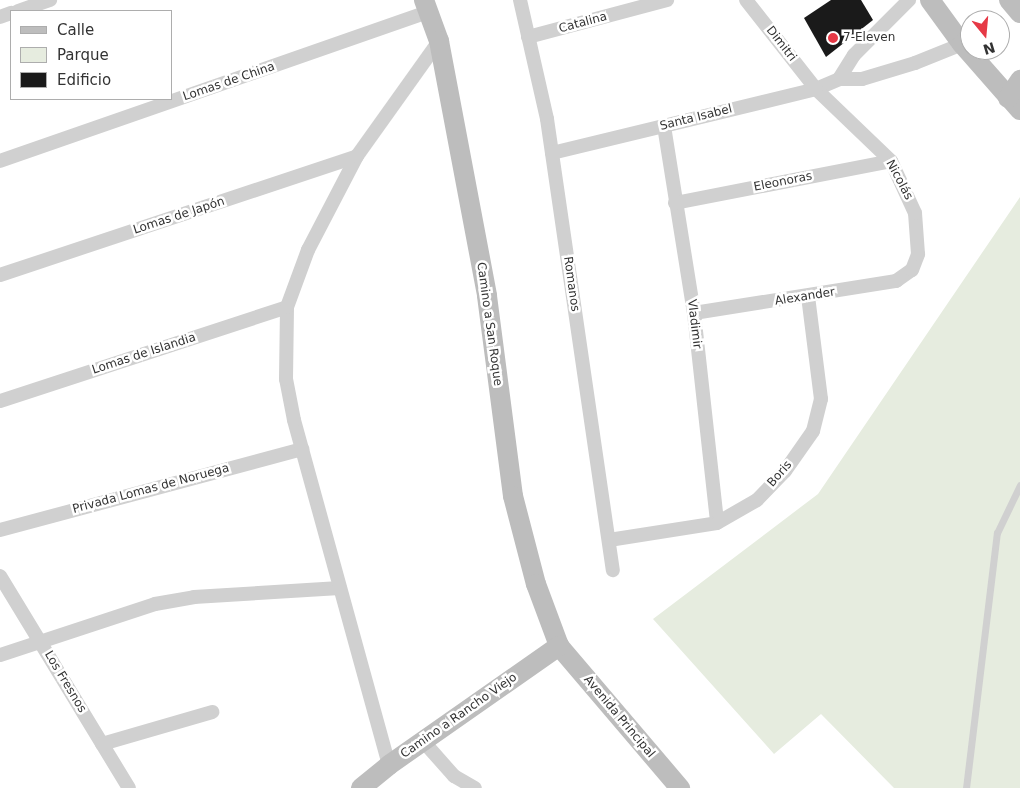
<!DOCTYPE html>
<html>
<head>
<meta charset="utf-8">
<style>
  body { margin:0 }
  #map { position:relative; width:1020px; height:788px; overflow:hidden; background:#fff; font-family:"DejaVu Sans",sans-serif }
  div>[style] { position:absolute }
  .green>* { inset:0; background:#e6ecdf }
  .building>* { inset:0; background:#1a1a1a }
  .lane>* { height:7px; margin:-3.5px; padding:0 3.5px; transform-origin:3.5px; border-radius:3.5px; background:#d0d0d0 }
  .street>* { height:14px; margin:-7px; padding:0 7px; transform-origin:7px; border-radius:7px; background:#d0d0d0 }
  .secondary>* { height:20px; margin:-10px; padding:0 10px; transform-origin:10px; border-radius:10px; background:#bdbdbd }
  .dots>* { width:14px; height:14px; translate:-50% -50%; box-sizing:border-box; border:2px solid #fff; border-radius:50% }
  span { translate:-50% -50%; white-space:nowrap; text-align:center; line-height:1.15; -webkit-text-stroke:5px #fff; paint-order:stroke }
  .street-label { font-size:12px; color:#333 }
  .poi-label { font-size:12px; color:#333 }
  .left { translate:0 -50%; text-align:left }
  .legend { position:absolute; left:10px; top:10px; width:162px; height:90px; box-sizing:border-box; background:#fff; border:1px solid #adadad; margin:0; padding:6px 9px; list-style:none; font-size:15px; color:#333 }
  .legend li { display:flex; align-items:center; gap:10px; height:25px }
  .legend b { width:25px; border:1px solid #adadad }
  .north { position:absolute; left:960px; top:10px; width:50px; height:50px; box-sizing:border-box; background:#fff; border:1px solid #adadad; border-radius:50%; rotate:163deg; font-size:14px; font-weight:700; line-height:20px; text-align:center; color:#333 }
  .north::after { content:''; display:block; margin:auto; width:18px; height:22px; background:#e63946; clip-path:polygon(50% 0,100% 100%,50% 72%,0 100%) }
</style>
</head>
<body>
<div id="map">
  <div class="green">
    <i style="clip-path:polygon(1020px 197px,1020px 788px,894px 788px,821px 714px,774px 754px,653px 619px,818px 494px)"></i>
  </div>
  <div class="building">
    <i style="clip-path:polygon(831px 0,861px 0,873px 20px,826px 57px,804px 18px)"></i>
  </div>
  <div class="lane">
    <i style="left:966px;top:788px;width:257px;rotate:-83.1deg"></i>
    <i style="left:997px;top:533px;width:53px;rotate:-64.4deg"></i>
  </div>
  <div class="street">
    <i style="left:520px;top:0;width:122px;rotate:77.2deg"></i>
    <i style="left:547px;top:119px;width:456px;rotate:81.7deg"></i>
    <i style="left:18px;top:11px;width:34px;rotate:-19deg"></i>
    <i style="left:0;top:17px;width:12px;rotate:-20deg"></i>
    <i style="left:528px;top:37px;width:144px;rotate:-14.9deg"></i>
    <i style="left:839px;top:79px;width:28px;rotate:-58deg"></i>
    <i style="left:854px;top:55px;width:78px;rotate:-45deg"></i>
    <i style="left:664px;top:126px;width:189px;rotate:80.9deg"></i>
    <i style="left:694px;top:313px;width:211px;rotate:83.7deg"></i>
    <i style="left:552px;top:153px;width:272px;rotate:-13.6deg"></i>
    <i style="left:816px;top:89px;width:25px;rotate:-23deg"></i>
    <i style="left:839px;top:79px;width:23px"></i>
    <i style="left:862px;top:79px;width:55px;rotate:-16.8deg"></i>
    <i style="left:915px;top:63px;width:51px;rotate:-22deg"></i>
    <i style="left:0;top:161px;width:454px;rotate:-19.2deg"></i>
    <i style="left:675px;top:203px;width:220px;rotate:-11deg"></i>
    <i style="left:0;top:275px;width:376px;rotate:-18.4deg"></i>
    <i style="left:694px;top:313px;width:205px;rotate:-9deg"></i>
    <i style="left:896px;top:281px;width:19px;rotate:-35deg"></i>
    <i style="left:912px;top:270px;width:17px;rotate:-69deg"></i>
    <i style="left:918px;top:254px;width:41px;rotate:-94.2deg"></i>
    <i style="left:915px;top:213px;width:57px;rotate:-114.8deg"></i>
    <i style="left:891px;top:161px;width:104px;rotate:-136.2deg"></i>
    <i style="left:816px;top:89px;width:113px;rotate:-128.2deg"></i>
    <i style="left:0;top:401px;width:302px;rotate:-18.1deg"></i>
    <i style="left:0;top:530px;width:313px;rotate:-15deg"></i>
    <i style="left:609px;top:540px;width:109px;rotate:-8.9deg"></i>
    <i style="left:717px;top:523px;width:46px;rotate:-29.9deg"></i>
    <i style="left:757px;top:500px;width:40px;rotate:-46deg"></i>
    <i style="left:785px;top:471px;width:49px;rotate:-55deg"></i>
    <i style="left:813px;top:431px;width:33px;rotate:-76deg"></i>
    <i style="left:821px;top:399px;width:104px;rotate:-97.2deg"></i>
    <i style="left:0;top:576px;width:248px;rotate:58.7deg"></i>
    <i style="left:0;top:655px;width:163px;rotate:-18.2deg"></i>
    <i style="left:155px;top:604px;width:40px;rotate:-10deg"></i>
    <i style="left:194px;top:597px;width:146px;rotate:-3.5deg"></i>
    <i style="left:423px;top:741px;width:47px;rotate:48.5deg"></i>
    <i style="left:454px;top:776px;width:24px;rotate:30deg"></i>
    <i style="left:102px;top:744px;width:115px;rotate:-16.2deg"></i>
    <i style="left:389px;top:765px;width:358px;rotate:-105.4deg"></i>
    <i style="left:294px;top:420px;width:42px;rotate:-101deg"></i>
    <i style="left:286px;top:379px;width:72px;rotate:-89.2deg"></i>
    <i style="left:287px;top:307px;width:61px;rotate:-69.8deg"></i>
    <i style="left:308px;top:250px;width:106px;rotate:-62.5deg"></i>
    <i style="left:357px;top:156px;width:141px;rotate:-54.5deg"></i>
  </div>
  <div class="secondary">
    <i style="left:424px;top:0;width:44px;rotate:69.9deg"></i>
    <i style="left:439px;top:41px;width:259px;rotate:79.3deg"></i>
    <i style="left:487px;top:296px;width:202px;rotate:82.6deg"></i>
    <i style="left:513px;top:496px;width:91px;rotate:75.4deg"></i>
    <i style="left:536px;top:584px;width:66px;rotate:69.6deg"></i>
    <i style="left:559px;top:646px;width:187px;rotate:49.6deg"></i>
    <i style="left:930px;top:0;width:54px;rotate:54deg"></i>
    <i style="left:962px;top:44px;width:88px;rotate:48.7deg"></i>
    <i style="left:1009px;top:0;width:17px;rotate:50deg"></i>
    <i style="left:1008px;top:98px;width:22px;rotate:-56deg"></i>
    <i style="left:361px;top:788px;width:36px;rotate:-39deg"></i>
    <i style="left:389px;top:765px;width:208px;rotate:-35deg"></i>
  </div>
  <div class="dots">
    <i style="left:833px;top:38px;background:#e63946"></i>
  </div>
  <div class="street-label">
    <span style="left:583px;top:23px;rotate:-15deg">Catalina</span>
    <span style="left:781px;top:44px;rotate:52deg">Dimitri</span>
    <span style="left:229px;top:82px;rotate:-19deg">Lomas de China</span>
    <span style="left:696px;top:118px;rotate:-14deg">Santa Isabel</span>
    <span style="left:899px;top:180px;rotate:62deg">Nicolás</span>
    <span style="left:783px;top:182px;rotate:-11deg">Eleonoras</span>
    <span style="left:179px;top:216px;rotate:-18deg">Lomas de Japón</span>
    <span style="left:571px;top:284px;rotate:82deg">Romanos</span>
    <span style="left:805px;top:297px;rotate:-9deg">Alexander</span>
    <span style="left:489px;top:324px;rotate:82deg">Camino a San Roque</span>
    <span style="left:694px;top:324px;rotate:83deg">Vladimir</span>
    <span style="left:144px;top:354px;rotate:-18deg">Lomas de Islandia</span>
    <span style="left:780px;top:474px;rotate:-49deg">Boris</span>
    <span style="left:151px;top:489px;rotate:-15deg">Privada Lomas de Noruega</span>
    <span style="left:65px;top:682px;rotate:59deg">Los Fresnos</span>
    <span style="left:459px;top:716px;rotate:-35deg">Camino a Rancho Viejo</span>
    <span style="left:619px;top:717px;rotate:50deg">Avenida Principal</span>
  </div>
  <div class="poi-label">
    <span class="left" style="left:843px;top:38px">7-Eleven</span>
  </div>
  <ul class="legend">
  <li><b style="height:6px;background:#bdbdbd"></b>Calle</li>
  <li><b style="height:14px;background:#e6ecdf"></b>Parque</li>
  <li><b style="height:14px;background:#1a1a1a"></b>Edificio</li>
  </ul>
  <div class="north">N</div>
</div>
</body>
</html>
